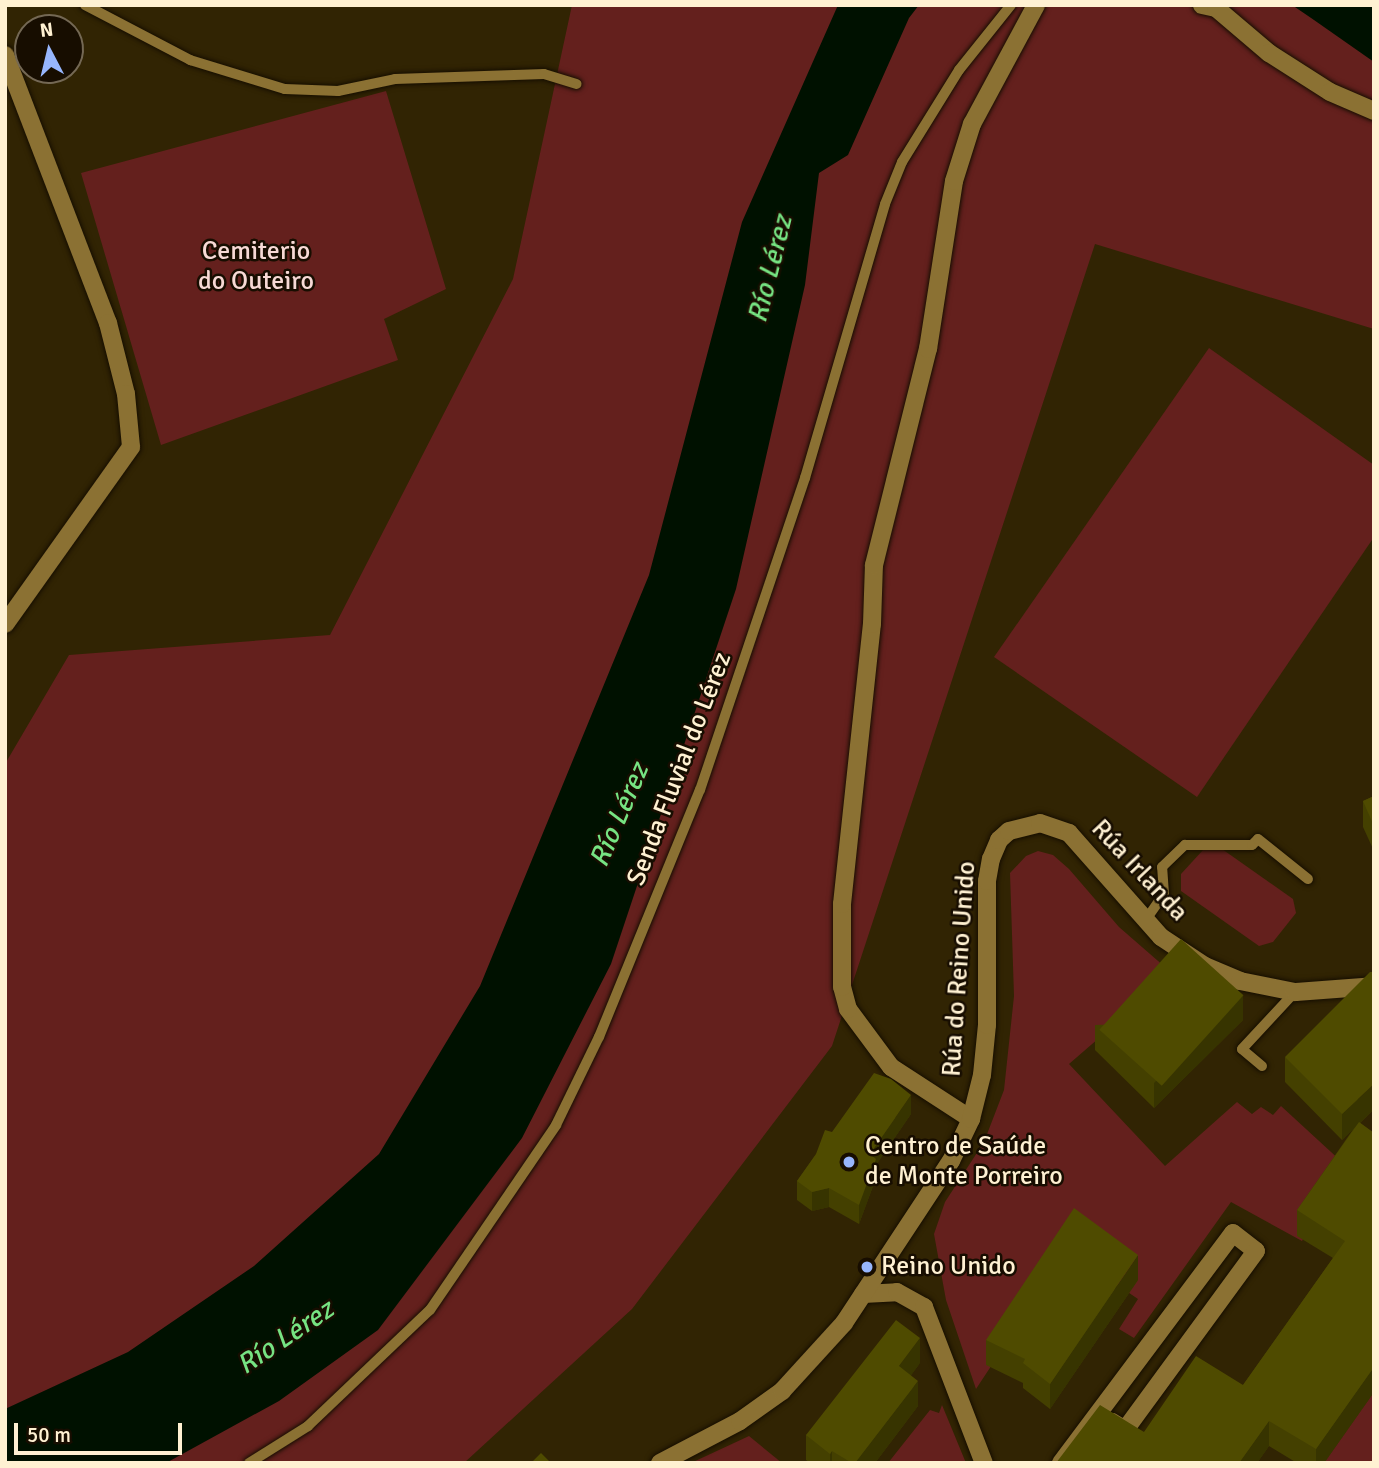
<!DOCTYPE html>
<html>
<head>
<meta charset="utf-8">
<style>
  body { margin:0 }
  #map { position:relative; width:1379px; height:1468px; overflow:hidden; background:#312403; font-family:Signika,sans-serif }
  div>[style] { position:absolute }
  .green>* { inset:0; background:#64201d }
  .water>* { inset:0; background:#010 }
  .roads { filter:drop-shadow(0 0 2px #160e00) drop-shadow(0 0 2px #160e00) }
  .lane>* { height:10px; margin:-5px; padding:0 5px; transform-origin:5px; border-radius:5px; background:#8b7133 }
  .street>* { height:18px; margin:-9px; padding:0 9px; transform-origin:9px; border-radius:9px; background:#8b7133 }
  .wall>* { inset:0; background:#444000 }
  .shaded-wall>* { inset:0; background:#373400 }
  .building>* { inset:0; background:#4f4b00; transform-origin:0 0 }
  .dots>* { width:19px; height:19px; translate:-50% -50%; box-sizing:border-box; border:4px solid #170d00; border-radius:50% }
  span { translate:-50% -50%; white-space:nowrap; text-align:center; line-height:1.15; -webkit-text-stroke:5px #170d00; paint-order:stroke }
  .park-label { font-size:26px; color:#f7d9d5 }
  .street-label { font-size:26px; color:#fff1d2 }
  .poi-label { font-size:26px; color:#fff1d2 }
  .left { translate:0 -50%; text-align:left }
  .water-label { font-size:28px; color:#76e382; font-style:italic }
  .frame { position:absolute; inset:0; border:7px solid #fff1d2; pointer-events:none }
  .north { position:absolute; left:14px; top:14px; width:70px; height:70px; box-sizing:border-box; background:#170d00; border:2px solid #746854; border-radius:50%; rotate:353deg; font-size:19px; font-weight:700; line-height:28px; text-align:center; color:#fff1d2 }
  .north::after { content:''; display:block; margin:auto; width:24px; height:32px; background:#97b6fd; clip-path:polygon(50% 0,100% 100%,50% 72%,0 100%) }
  .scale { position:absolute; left:14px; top:1423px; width:168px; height:32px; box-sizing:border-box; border:4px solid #fff1d2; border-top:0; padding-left:9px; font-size:21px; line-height:24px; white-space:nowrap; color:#fff1d2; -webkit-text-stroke:5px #170d00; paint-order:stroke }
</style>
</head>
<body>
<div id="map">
  <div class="green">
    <i style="clip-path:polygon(572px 5px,1374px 5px,1374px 329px,1095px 244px,832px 1046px,632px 1309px,464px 1463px,5px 1463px,5px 764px,69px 655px,330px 635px,513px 279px)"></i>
    <i style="clip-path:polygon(386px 91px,446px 289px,384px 319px,398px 360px,161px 445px,81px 173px)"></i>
    <i style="clip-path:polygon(1209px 348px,1374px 465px,1374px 537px,1197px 797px,994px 657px)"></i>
    <i style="clip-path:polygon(1222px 849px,1293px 899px,1296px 913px,1273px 942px,1259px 946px,1181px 891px,1181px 874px,1203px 850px)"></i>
    <i style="clip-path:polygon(1038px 851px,1053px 855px,1069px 869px,1119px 927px,1173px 974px,1069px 1064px,1165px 1166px,1237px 1102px,1252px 1114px,1261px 1107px,1273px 1115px,1281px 1106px,1343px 1163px,1302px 1241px,1231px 1202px,1134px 1338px,1119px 1329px,1138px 1299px,1067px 1251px,976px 1389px,946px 1300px,934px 1234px,945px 1202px,984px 1142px,1004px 1090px,1014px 996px,1010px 873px,1026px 856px)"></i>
    <i style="clip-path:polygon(1374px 1392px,1374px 1463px,1324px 1463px)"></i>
    <i style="clip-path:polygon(942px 1405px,966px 1463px,888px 1463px,930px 1410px,939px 1413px)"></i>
    <i style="clip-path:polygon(749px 1436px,782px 1463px,691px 1463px)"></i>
  </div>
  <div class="water">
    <i style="clip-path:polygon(838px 5px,919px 5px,909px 18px,848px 155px,819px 173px,805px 285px,736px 589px,611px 964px,522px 1138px,378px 1330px,279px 1401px,166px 1463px,5px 1463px,5px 1409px,128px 1352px,254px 1266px,379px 1154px,480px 986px,649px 575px,742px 222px)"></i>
    <i style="clip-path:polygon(1292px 5px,1374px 5px,1374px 62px,1314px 20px)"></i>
  </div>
  <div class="roads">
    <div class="lane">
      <i style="left:85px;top:5px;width:119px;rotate:27.6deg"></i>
      <i style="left:190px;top:60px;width:99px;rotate:17deg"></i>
      <i style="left:285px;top:89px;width:53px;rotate:2.2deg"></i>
      <i style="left:338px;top:91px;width:58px;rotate:-11.9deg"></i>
      <i style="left:395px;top:79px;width:149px;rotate:-1.9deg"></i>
      <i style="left:544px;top:74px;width:34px;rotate:17deg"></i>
      <i style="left:1145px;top:921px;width:33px;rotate:-55deg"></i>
      <i style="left:1164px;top:894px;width:27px;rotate:-94deg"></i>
      <i style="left:1162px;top:867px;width:32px;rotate:-44deg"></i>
      <i style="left:1185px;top:845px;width:67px"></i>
      <i style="left:1252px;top:845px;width:8px;rotate:-45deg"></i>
      <i style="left:1258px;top:839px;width:64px;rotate:38.7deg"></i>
      <i style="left:1262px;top:1066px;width:26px;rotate:-140deg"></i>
      <i style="left:1242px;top:1049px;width:78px;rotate:-47.1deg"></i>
      <i style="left:249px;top:1463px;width:70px;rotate:-32.1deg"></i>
      <i style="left:308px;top:1426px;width:168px;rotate:-43.6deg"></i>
      <i style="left:430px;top:1310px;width:224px;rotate:-55.7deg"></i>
      <i style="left:556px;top:1125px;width:98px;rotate:-64deg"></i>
      <i style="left:599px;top:1037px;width:267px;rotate:-67.8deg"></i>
      <i style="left:700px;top:790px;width:329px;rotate:-71.4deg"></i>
      <i style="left:805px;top:478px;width:285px;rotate:-73.7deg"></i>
      <i style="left:885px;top:204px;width:45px;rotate:-68deg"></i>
      <i style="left:902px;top:162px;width:108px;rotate:-58.2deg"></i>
      <i style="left:959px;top:70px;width:83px;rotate:-51.3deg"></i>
    </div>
    <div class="street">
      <i style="left:1202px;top:5px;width:14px;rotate:12deg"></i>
      <i style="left:1216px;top:8px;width:70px;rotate:40.3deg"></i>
      <i style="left:1269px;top:53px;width:72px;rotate:32.6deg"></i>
      <i style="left:1330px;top:92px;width:48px;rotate:23.4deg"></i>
      <i style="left:5px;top:55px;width:287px;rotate:69deg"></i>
      <i style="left:108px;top:323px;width:73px;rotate:75.8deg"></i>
      <i style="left:126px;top:394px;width:53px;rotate:84.6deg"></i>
      <i style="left:131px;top:447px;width:217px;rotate:125.4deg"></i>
      <i style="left:971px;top:1119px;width:95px;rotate:-147deg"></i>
      <i style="left:891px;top:1067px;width:72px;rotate:-126.6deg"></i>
      <i style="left:848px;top:1009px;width:23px;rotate:-105deg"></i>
      <i style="left:842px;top:987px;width:83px;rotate:-90deg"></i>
      <i style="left:842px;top:904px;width:282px;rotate:-83.9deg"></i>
      <i style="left:872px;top:624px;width:59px;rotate:-88.1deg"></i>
      <i style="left:874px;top:565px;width:223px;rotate:-76deg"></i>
      <i style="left:928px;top:349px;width:170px;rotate:-81.2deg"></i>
      <i style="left:954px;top:181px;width:60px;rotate:-72.5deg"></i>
      <i style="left:972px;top:124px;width:135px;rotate:-61.7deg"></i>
      <i style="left:863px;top:1294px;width:34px;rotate:-3deg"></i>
      <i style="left:897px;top:1292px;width:31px;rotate:29deg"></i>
      <i style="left:924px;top:1307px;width:167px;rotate:69deg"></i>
      <i style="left:660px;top:1463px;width:90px;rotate:-27.7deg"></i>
      <i style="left:740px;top:1421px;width:52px;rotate:-35.5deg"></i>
      <i style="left:782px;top:1391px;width:92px;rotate:-47.6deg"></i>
      <i style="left:844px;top:1323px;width:194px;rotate:-56.6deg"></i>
      <i style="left:951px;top:1161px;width:47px;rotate:-64.5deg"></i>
      <i style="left:971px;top:1119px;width:45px;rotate:-76deg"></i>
      <i style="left:982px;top:1075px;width:50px;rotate:-84.3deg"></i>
      <i style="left:987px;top:1025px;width:144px;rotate:-90deg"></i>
      <i style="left:987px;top:881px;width:22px;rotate:-80deg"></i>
      <i style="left:991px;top:859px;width:21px;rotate:-67deg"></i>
      <i style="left:999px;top:840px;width:13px;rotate:-42deg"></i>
      <i style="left:1009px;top:831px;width:32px;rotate:-14deg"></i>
      <i style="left:1040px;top:823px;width:31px;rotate:19deg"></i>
      <i style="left:1069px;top:833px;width:139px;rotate:48.5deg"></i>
      <i style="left:1161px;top:937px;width:53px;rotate:33.4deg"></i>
      <i style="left:1205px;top:966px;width:38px;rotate:23deg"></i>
      <i style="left:1240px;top:981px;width:56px;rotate:11.3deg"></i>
      <i style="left:1295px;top:992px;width:79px;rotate:-4.3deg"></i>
      <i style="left:1061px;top:1463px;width:287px;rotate:-53.2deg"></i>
      <i style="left:1233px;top:1233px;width:29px;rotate:38deg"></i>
      <i style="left:1256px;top:1251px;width:222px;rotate:126.2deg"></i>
      <i style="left:1125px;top:1430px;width:15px;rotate:-148deg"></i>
    </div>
  </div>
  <div class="wall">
    <i style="clip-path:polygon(1374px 796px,1374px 851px,1363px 827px,1363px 801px)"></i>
    <i style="clip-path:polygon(1243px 1020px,1154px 1108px,1095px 1050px,1095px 1025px)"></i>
    <i style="clip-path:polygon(1285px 1057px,1374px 1109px,1360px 1123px,1374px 1133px,1374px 1392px,1324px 1463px,1297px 1463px,1269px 1446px,1257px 1463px,1056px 1463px,1144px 1432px,1243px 1385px,1333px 1258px,1297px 1236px,1297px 1210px,1354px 1128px,1342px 1140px,1285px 1082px)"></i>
    <i style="clip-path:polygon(911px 1114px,876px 1165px,876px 1178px,859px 1224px,829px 1207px,812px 1211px,797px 1200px,797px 1181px,832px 1132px)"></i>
    <i style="clip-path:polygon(1138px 1280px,1050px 1409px,1023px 1388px,1023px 1383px,986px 1365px,986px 1340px)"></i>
    <i style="clip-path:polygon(920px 1363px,911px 1375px,918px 1406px,875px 1463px,810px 1463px,806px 1460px,806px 1435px)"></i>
  </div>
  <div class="shaded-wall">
    <i style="clip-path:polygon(1243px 995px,1243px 1020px,1154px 1108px,1154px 1083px)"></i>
    <i style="clip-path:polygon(1374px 1084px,1374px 1109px,1342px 1140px,1342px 1114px)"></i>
    <i style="clip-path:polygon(911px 1095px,911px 1114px,876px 1165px,876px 1178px,859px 1224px,859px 1205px,870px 1154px)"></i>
    <i style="clip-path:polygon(829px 1188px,829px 1207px,812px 1211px,812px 1192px)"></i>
    <i style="clip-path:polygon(1138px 1255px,1138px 1280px,1050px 1409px,1050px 1384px)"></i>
    <i style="clip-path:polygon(920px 1338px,920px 1363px,899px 1392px,899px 1366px)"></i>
    <i style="clip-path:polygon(1374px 1367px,1374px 1392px,1324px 1463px,1316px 1463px,1316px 1449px)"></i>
    <i style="clip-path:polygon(918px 1381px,918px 1406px,875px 1463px,855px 1463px)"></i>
    <i style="clip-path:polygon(1269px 1421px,1269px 1446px,1257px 1463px,1239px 1463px)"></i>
    <i style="clip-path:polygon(832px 1451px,832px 1463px,830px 1463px,830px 1454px)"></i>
  </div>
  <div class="building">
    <i style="clip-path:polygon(1374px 796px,1374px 826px,1363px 801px)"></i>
    <i style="left:1181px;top:939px;width:84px;height:122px;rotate:42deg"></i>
    <i style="clip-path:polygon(1370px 972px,1374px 972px,1374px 1084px,1342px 1114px,1285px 1057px)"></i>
    <i style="clip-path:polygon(874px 1073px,891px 1079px,911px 1095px,870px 1154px,876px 1159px,859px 1205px,829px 1188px,812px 1192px,797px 1181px,816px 1154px,825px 1130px,832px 1132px)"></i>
    <i style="clip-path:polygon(1359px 1122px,1374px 1133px,1374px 1367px,1316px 1449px,1269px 1421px,1239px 1463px,1056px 1463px,1100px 1405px,1144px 1432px,1196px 1356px,1243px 1385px,1345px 1241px,1297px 1210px)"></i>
    <i style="clip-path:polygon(1074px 1208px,1138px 1255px,1050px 1384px,1023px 1363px,1025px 1359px,986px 1340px)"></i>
    <i style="clip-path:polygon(896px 1320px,920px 1338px,899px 1366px,918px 1381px,855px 1463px,852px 1463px,832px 1451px,830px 1454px,806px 1435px)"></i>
    <i style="clip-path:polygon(541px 1453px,551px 1463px,531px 1463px)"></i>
  </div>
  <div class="dots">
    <i style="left:849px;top:1162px;background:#97b6fd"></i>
    <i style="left:867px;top:1267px;background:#97b6fd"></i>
  </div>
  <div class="park-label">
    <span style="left:256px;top:267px">Cemiterio<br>do Outeiro</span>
  </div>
  <div class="street-label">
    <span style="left:680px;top:769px;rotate:-69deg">Senda Fluvial do Lérez</span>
    <span style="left:1139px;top:871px;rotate:47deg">Rúa Irlanda</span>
    <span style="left:960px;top:969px;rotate:-86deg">Rúa do Reino Unido</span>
  </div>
  <div class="poi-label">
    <span class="left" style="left:865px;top:1162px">Centro de Saúde<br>de Monte Porreiro</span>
    <span class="left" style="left:881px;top:1267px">Reino Unido</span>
  </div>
  <div class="water-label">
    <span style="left:770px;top:269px;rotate:-76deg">Río Lérez</span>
    <span style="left:619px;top:815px;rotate:-67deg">Río Lérez</span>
    <span style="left:285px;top:1337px;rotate:-34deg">Río Lérez</span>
  </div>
  <div class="frame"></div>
  <div class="north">N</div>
  <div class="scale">50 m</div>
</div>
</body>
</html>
